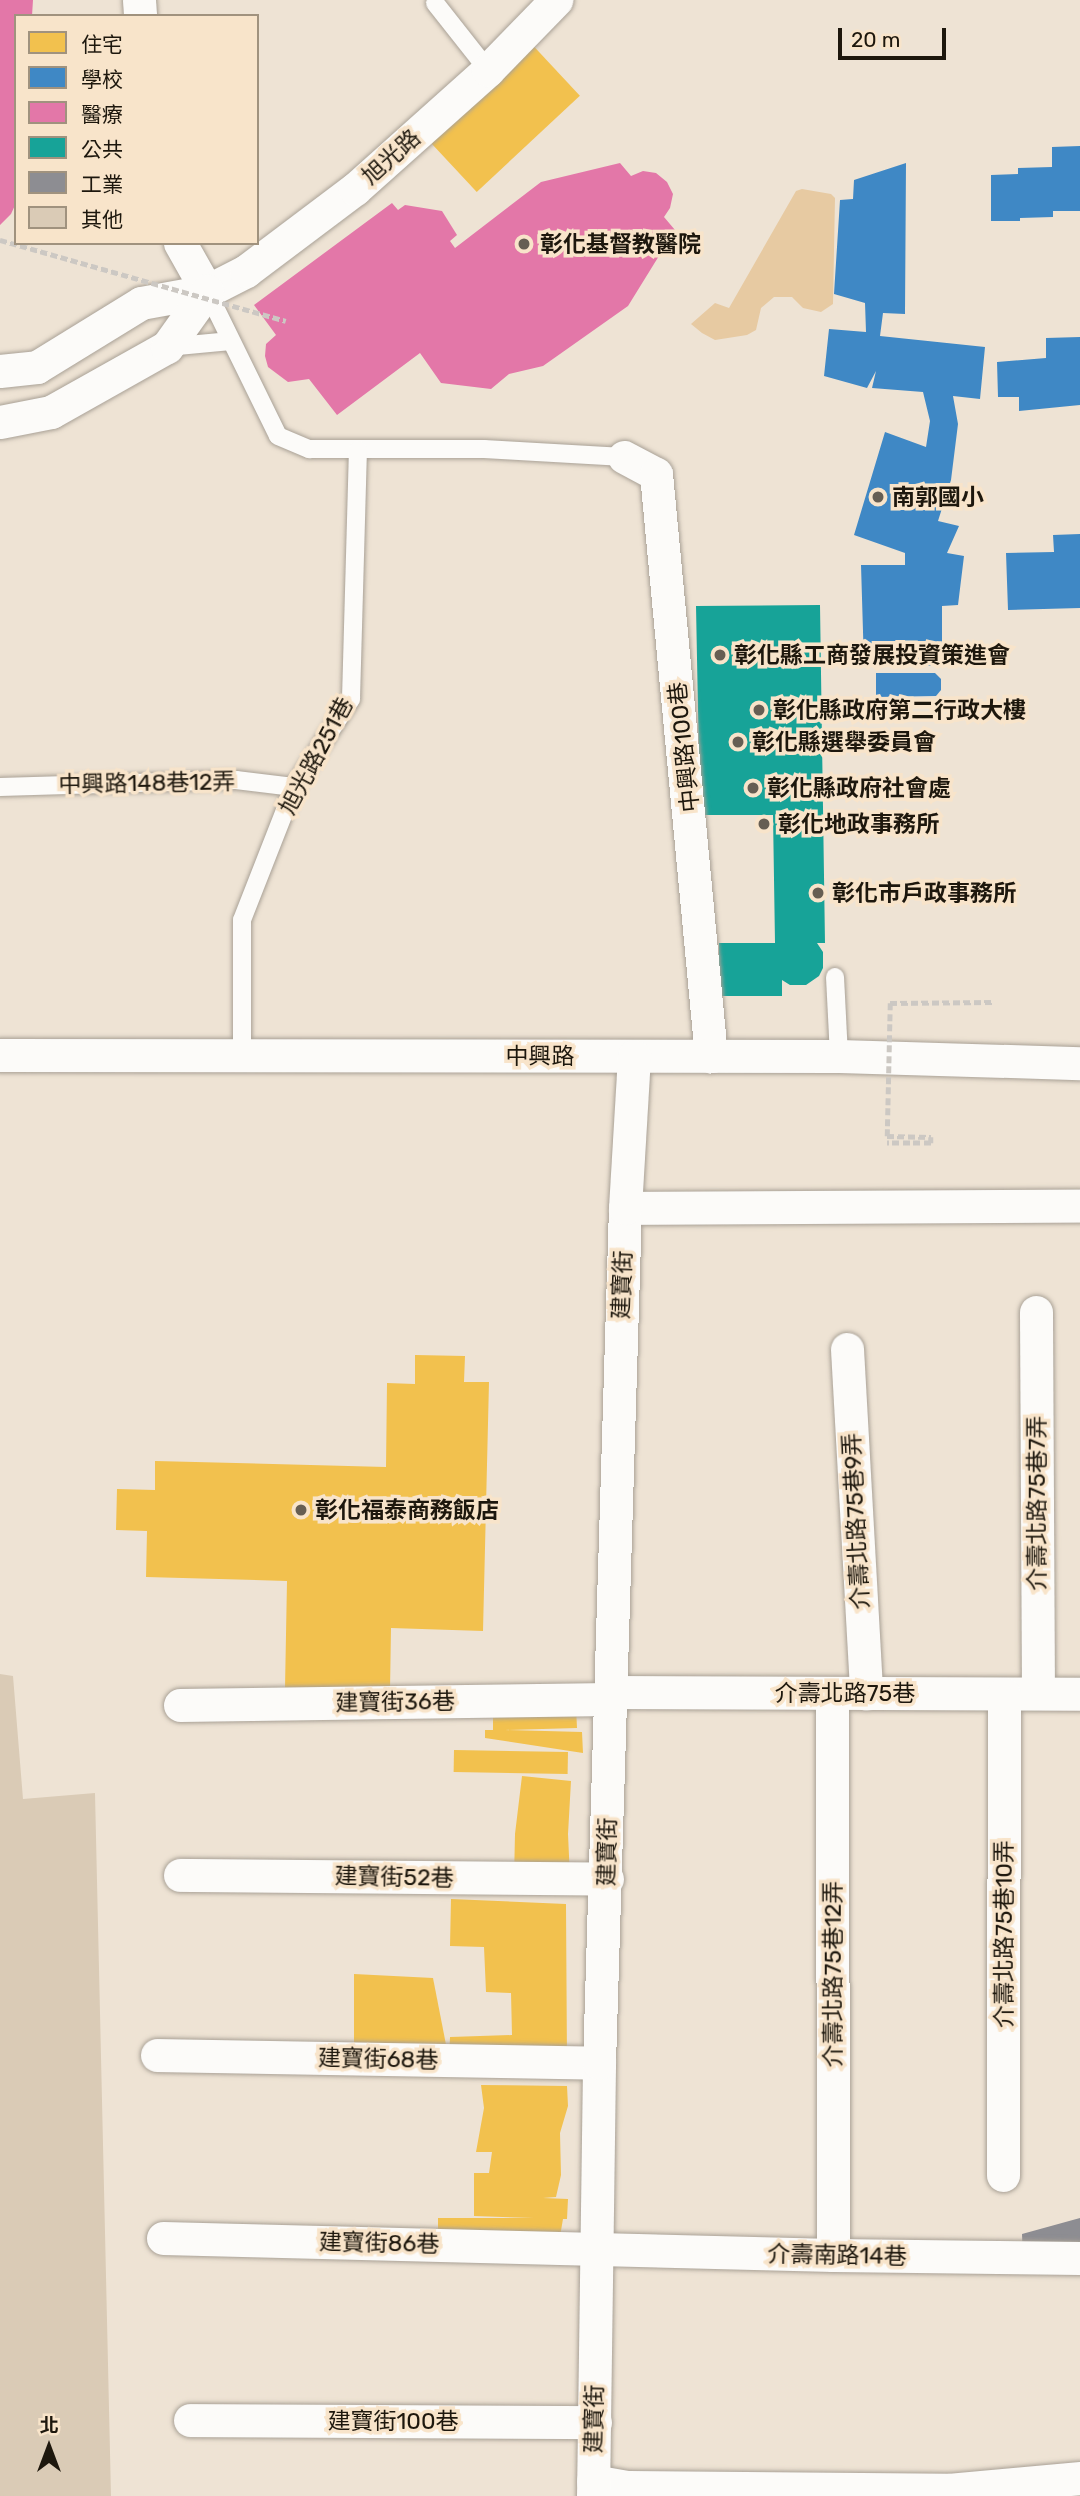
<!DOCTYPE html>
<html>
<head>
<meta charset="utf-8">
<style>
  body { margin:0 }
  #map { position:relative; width:1080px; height:2496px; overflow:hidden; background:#eee3d4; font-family:Rubik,"Noto Sans TC",sans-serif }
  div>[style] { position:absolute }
  .green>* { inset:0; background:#e7caa2 }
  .homes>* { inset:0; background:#f2c14e; transform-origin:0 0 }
  .schools>* { inset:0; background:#3f88c5 }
  .health>* { inset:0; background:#e377a8 }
  .public>* { inset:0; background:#17a398 }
  .industry>* { inset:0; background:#8d8d92 }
  .building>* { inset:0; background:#dacbb6 }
  .path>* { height:4.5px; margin-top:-2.25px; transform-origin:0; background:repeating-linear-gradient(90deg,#ccc8c3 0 7px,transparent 0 10.5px) }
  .roads { filter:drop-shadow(0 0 2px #a9a196) drop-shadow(0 0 2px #a9a196) }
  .lane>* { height:18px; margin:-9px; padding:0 9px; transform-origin:9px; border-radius:9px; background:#fcfbf9 }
  .street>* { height:33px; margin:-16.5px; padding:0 16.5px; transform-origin:16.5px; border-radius:16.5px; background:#fcfbf9 }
  .path-bridge>* { height:4.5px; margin-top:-2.25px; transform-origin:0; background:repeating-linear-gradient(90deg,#ccc8c3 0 7px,transparent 0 10.5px) }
  .dots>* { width:19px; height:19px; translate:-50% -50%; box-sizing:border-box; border:4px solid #f8e4ca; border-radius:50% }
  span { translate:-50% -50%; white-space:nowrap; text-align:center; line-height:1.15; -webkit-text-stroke:7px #f8e4ca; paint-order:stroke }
  .street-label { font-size:23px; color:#1d170d }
  .poi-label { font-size:23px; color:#1d170d; font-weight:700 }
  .left { translate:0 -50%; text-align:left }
  .legend { position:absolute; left:14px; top:14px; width:245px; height:231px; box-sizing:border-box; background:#f8e4ca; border:2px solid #a0927e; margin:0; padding:9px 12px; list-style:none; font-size:21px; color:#1d170d }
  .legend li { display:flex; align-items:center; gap:14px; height:35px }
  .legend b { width:35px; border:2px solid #a0927e }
  .north { position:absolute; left:14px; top:2412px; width:70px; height:70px; -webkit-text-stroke:5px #f8e4ca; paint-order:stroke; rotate:0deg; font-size:19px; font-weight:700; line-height:28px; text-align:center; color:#1d170d }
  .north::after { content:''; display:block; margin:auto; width:24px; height:32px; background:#1d170d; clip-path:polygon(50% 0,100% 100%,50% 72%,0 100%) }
  .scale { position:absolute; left:838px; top:28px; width:108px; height:32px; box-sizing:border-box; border:4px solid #1d170d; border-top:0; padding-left:9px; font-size:21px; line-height:24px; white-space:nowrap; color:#1d170d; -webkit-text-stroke:5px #f8e4ca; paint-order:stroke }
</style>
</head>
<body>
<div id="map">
  <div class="green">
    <i style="clip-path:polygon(802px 189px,831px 194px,835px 198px,833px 304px,821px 312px,803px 308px,792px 297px,774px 297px,761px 308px,756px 330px,747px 335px,715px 340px,702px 333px,691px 324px,715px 303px,729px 308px,796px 191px)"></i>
  </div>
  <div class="homes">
    <i style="left:526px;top:38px;width:79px;height:141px;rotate:47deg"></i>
    <i style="clip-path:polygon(415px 1355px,465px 1356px,464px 1382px,489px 1382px,483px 1631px,391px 1628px,390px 1691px,285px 1688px,287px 1581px,146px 1577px,147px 1531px,116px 1530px,117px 1489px,155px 1490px,155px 1461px,386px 1467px,387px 1383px,415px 1384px)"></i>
    <i style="clip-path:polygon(493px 1705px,576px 1707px,577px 1728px,505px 1730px,582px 1732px,583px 1753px,485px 1738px,485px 1730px,493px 1730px)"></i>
    <i style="left:454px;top:1750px;width:114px;height:22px;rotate:1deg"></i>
    <i style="clip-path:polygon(522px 1776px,571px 1781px,568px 1834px,570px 1878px,514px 1878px,515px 1834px)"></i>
    <i style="clip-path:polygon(451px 1899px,566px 1904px,567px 2062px,449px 2060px,450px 2037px,512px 2035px,511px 1993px,486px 1992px,484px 1947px,450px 1946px)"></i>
    <i style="clip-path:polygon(354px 1974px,433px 1978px,449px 2060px,354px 2058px)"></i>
    <i style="clip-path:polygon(481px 2085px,567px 2086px,568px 2106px,560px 2133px,561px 2175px,556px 2197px,543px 2198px,568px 2199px,567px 2219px,563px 2219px,558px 2248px,438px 2245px,438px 2218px,534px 2218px,474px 2216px,474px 2173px,489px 2173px,492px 2152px,476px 2152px,484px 2108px)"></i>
  </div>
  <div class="schools">
    <i style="clip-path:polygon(1080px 146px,1080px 211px,1053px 211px,1053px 217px,1020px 218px,1020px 221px,991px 221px,991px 175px,1018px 174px,1018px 168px,1052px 167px,1052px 147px)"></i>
    <i style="clip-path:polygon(906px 163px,905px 314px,883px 313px,880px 336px,985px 347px,980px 399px,953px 396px,958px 424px,951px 480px,938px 521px,959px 526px,947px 553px,964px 556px,958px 605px,942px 606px,942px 666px,864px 665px,861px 565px,905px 565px,905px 553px,854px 535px,885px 432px,926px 447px,930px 421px,923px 392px,872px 388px,876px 371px,867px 388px,824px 376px,829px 329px,866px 332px,865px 303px,834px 294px,840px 200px,853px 199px,854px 180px)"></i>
    <i style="clip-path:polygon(1080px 337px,1080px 405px,1019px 411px,1019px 397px,998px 397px,997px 362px,1046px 358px,1046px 338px)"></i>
    <i style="clip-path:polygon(1080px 534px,1080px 608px,1008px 610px,1006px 553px,1054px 552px,1053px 535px)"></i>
    <i style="clip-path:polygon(876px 673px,935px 673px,941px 679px,941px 690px,936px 696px,876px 697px)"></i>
  </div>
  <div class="health">
    <i style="clip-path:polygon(0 0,33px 0,32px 16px,16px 16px,16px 203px,11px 214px,0 225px)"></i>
    <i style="clip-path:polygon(620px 163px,631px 176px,643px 171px,656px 173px,667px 182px,673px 194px,670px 208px,664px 217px,675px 230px,628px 306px,543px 366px,509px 374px,491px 389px,441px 383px,420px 353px,337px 415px,309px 379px,288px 382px,268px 367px,265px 356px,266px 344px,276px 335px,254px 305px,392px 203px,398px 210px,405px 205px,442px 211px,457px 235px,450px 241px,455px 248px,541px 182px)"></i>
  </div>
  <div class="public">
    <i style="clip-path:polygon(820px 605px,825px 943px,817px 943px,823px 952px,823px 968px,819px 976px,806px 985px,790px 985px,782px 980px,782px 996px,719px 996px,719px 943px,775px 943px,773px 815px,700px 815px,696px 606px)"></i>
  </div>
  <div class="industry">
    <i style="clip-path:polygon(1080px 2218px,1080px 2258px,1023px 2258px,1022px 2234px)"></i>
  </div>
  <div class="building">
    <i style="clip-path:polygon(0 1674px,13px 1676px,23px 1799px,95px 1793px,111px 2496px,0 2496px)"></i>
  </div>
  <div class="path">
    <i style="left:890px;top:1003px;width:104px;rotate:-0.6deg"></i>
    <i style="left:887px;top:1136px;width:44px;rotate:1.3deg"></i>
    <i style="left:931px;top:1137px;width:6px;rotate:90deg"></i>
    <i style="left:931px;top:1143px;width:44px;rotate:180deg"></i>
  </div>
  <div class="roads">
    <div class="lane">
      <i style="left:435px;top:3px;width:85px;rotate:51.7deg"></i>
      <i style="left:207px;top:291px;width:161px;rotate:63.9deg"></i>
      <i style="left:278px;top:436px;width:34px;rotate:23deg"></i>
      <i style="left:309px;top:449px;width:175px"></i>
      <i style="left:484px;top:449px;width:140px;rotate:3.3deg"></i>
      <i style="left:167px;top:347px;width:64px;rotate:-5.4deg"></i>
      <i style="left:0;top:787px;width:236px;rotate:-1.7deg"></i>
      <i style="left:236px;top:780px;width:58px;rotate:6.9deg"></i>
      <i style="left:835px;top:977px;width:79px;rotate:87.1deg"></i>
      <i style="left:242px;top:1056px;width:136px;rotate:-90deg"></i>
      <i style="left:242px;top:920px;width:143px;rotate:-68.6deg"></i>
      <i style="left:294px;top:787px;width:105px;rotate:-57.1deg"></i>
      <i style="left:351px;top:699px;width:249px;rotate:-88.4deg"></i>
    </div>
    <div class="street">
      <i style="left:139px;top:0;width:16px;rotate:86deg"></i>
      <i style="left:180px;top:243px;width:55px;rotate:60.6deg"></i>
      <i style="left:0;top:371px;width:37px;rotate:-6deg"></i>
      <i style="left:37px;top:367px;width:122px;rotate:-31.6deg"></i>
      <i style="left:141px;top:303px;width:67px;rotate:-10.3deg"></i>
      <i style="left:207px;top:291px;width:44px;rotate:-27.1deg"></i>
      <i style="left:246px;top:271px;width:136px;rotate:-37deg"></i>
      <i style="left:355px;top:189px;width:178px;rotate:-41.8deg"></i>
      <i style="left:488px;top:70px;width:98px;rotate:-45.8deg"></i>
      <i style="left:0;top:422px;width:52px;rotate:-11.1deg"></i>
      <i style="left:51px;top:412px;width:133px;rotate:-29.3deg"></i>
      <i style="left:167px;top:347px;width:69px;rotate:-54.5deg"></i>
      <i style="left:624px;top:457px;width:36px;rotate:28deg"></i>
      <i style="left:656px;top:474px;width:585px;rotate:84.6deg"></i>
      <i style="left:0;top:1055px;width:839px;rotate:0.07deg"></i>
      <i style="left:839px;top:1056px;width:241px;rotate:1.7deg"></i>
      <i style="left:625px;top:1208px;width:455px;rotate:-0.3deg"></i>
      <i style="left:1036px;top:1312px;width:381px;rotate:89.7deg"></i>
      <i style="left:847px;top:1349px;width:345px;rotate:86.8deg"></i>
      <i style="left:610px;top:1692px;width:470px;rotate:0.2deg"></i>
      <i style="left:832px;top:1693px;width:562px;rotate:89.9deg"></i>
      <i style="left:180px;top:1705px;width:430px;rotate:-0.8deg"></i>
      <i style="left:180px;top:1875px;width:427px;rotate:0.5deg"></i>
      <i style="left:157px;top:2055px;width:442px;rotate:1deg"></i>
      <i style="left:1003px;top:2175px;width:481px;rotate:-89.9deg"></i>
      <i style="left:163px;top:2238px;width:670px;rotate:1.45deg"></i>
      <i style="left:833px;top:2255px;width:247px;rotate:0.7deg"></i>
      <i style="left:190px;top:2420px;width:405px;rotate:0.3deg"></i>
      <i style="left:593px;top:2481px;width:36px;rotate:10deg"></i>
      <i style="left:628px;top:2487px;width:320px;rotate:0.5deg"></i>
      <i style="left:948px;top:2490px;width:133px;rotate:-5.2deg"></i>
      <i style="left:593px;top:2496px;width:433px;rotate:-89.2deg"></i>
      <i style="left:599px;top:2063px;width:855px;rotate:-88.26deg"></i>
      <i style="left:625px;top:1208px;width:152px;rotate:-86.6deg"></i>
    </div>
  </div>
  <div class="path-bridge">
    <i style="left:0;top:240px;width:297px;rotate:15.8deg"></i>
    <i style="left:887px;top:1136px;width:133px;rotate:-88.7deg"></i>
  </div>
  <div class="dots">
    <i style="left:524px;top:244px;background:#665e53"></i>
    <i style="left:878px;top:497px;background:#665e53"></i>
    <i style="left:720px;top:655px;background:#665e53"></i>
    <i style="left:759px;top:710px;background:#665e53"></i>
    <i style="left:738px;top:742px;background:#665e53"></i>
    <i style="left:753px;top:788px;background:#665e53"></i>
    <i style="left:764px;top:824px;background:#665e53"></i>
    <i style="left:818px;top:893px;background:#665e53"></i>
    <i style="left:301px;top:1510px;background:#665e53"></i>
  </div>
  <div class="street-label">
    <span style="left:391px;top:157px;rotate:-42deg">旭光路</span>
    <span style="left:684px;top:747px;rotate:-96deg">中興路100巷</span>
    <span style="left:316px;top:756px;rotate:-62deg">旭光路251巷</span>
    <span style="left:147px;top:783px;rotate:-1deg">中興路148巷12弄</span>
    <span style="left:540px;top:1056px">中興路</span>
    <span style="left:622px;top:1285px;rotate:-88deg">建寶街</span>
    <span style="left:1037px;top:1503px;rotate:-90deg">介壽北路75巷7弄</span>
    <span style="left:856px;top:1521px;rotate:-93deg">介壽北路75巷9弄</span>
    <span style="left:845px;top:1693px">介壽北路75巷</span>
    <span style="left:395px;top:1702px;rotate:-1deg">建寶街36巷</span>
    <span style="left:607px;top:1852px;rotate:-89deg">建寶街</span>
    <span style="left:394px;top:1877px;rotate:1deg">建寶街52巷</span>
    <span style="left:1004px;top:1934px;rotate:-90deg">介壽北路75巷10弄</span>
    <span style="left:833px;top:1974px;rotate:-90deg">介壽北路75巷12弄</span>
    <span style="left:378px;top:2059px;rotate:1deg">建寶街68巷</span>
    <span style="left:379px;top:2243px;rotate:1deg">建寶街86巷</span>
    <span style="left:837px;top:2255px;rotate:1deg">介壽南路14巷</span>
    <span style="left:594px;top:2419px;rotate:-89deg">建寶街</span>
    <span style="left:393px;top:2421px">建寶街100巷</span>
  </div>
  <div class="poi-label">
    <span class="left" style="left:540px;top:244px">彰化基督教醫院</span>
    <span class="left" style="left:892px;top:497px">南郭國小</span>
    <span class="left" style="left:734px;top:655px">彰化縣工商發展投資策進會</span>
    <span class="left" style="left:773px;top:710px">彰化縣政府第二行政大樓</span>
    <span class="left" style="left:752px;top:742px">彰化縣選舉委員會</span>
    <span class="left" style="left:767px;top:788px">彰化縣政府社會處</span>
    <span class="left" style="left:778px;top:824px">彰化地政事務所</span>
    <span class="left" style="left:832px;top:893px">彰化市戶政事務所</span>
    <span class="left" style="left:315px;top:1510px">彰化福泰商務飯店</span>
  </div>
  <ul class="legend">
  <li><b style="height:19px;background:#f2c14e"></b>住宅</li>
  <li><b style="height:19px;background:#3f88c5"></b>學校</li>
  <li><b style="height:19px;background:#e377a8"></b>醫療</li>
  <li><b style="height:19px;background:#17a398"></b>公共</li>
  <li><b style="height:19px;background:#8d8d92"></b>工業</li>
  <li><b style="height:19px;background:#dacbb6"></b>其他</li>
  </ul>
  <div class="north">北</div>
  <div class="scale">20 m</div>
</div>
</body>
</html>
